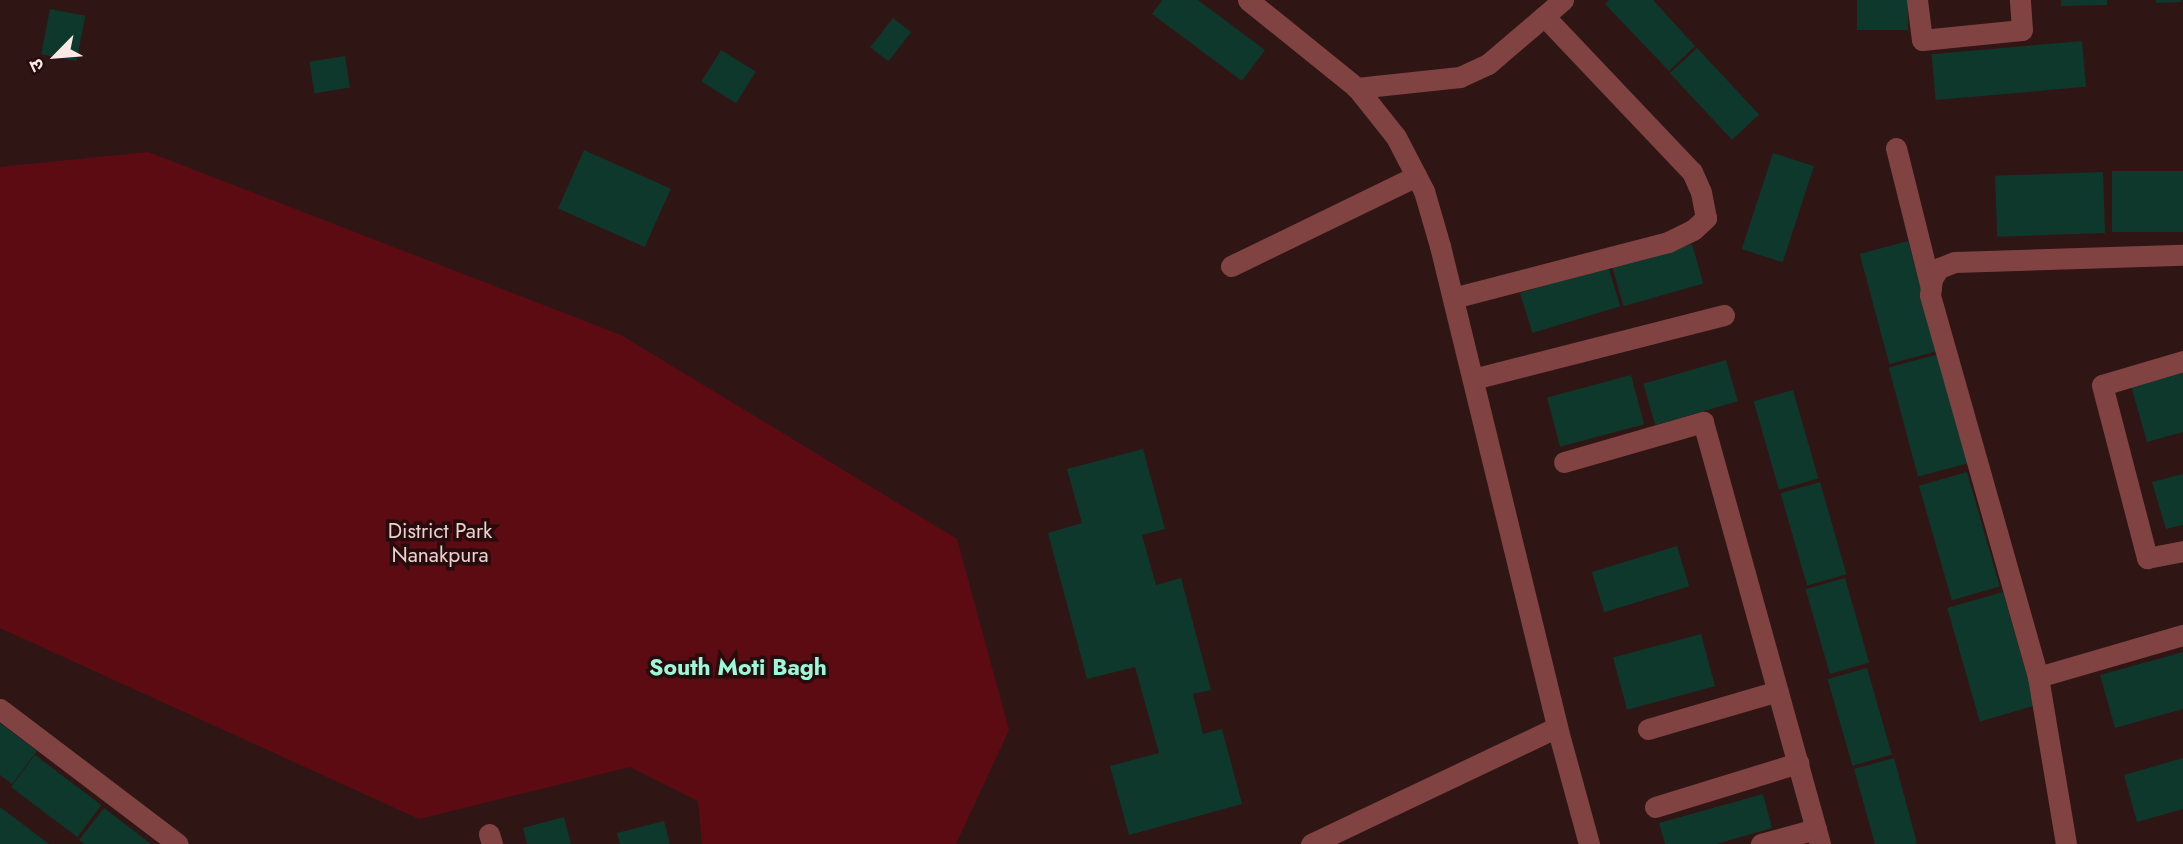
<!DOCTYPE html>
<html>
<head>
<meta charset="utf-8">
<style>
  body { margin:0 }
  #map { position:relative; width:2183px; height:844px; overflow:hidden; background:#301515; font-family:Jost,"Noto Sans Devanagari",sans-serif }
  div>[style] { position:absolute }
  .green>* { inset:0; background:#5d0b13 }
  .building>* { inset:0; background:#0e382c; transform-origin:0 0 }
  .street>* { height:21px; margin:-10.5px; padding:0 10.5px; transform-origin:10.5px; border-radius:10.5px; background:#814342 }
  span { translate:-50% -50%; white-space:nowrap; text-align:center; line-height:1.15; -webkit-text-stroke:7px #260c0c; paint-order:stroke }
  .park-label { font-size:21px; color:#edd1cf }
  .neighbourhood-label { font-size:23px; color:#9bf8d9; font-weight:700 }
  .north { position:absolute; left:21px; top:21px; width:70px; height:70px; -webkit-text-stroke:5px #260c0c; paint-order:stroke; rotate:245deg; font-size:19px; font-weight:700; line-height:28px; text-align:center; color:#fce9e7 }
  .north::after { content:''; display:block; margin:auto; width:24px; height:32px; background:#fce9e7; clip-path:polygon(50% 0,100% 100%,50% 72%,0 100%) }
</style>
</head>
<body>
<div id="map">
  <div class="green">
    <i style="clip-path:polygon(148px 152px,621px 335px,957px 539px,1009px 730px,956px 844px,702px 844px,698px 801px,630px 767px,419px 819px,0 628px,0 167px)"></i>
  </div>
  <div class="building">
    <i style="clip-path:polygon(1162px 0,1198px 0,1265px 50px,1242px 81px,1152px 14px)"></i>
    <i style="clip-path:polygon(1609px 0,1653px 0,1695px 46px,1669px 71px,1605px 4px)"></i>
    <i style="left:1857px;top:0;width:51px;height:30px"></i>
    <i style="clip-path:polygon(2061px 0,2107px 0,2107px 5px,2061px 6px)"></i>
    <i style="clip-path:polygon(2156px 0,2181px 0,2181px 2px,2156px 3px)"></i>
    <i style="left:50px;top:9px;width:36px;height:46px;rotate:11deg"></i>
    <i style="left:893px;top:18px;width:23px;height:37px;rotate:38deg"></i>
    <i style="left:2082px;top:41px;width:46px;height:151px;rotate:85deg"></i>
    <i style="left:1697px;top:48px;width:91px;height:37px;rotate:47deg"></i>
    <i style="left:721px;top:50px;width:41px;height:37px;rotate:32deg"></i>
    <i style="left:345px;top:56px;width:32px;height:36px;rotate:81deg"></i>
    <i style="left:584px;top:150px;width:95px;height:64px;rotate:24deg"></i>
    <i style="left:1773px;top:153px;width:43px;height:101px;rotate:18deg"></i>
    <i style="left:2183px;top:171px;width:61px;height:71px;rotate:90deg"></i>
    <i style="left:2103px;top:172px;width:61px;height:108px;rotate:88deg"></i>
    <i style="left:1908px;top:241px;width:114px;height:50px;rotate:75deg"></i>
    <i style="left:1692px;top:244px;width:41px;height:83px;rotate:74deg"></i>
    <i style="left:1608px;top:266px;width:42px;height:92px;rotate:73deg"></i>
    <i style="left:1939px;top:354px;width:113px;height:52px;rotate:75deg"></i>
    <i style="left:1726px;top:360px;width:43px;height:86px;rotate:74deg"></i>
    <i style="clip-path:polygon(2183px 371px,2183px 432px,2147px 442px,2131px 386px)"></i>
    <i style="left:1631px;top:375px;width:51px;height:87px;rotate:75deg"></i>
    <i style="left:1793px;top:390px;width:92px;height:41px;rotate:74deg"></i>
    <i style="clip-path:polygon(1143px 449px,1165px 529px,1142px 535px,1156px 585px,1181px 578px,1211px 690px,1193px 694px,1203px 734px,1222px 729px,1242px 804px,1129px 835px,1110px 766px,1159px 753px,1135px 667px,1087px 679px,1048px 533px,1082px 523px,1067px 469px)"></i>
    <i style="left:1967px;top:472px;width:119px;height:50px;rotate:74deg"></i>
    <i style="clip-path:polygon(2183px 474px,2183px 525px,2166px 529px,2152px 482px)"></i>
    <i style="left:1820px;top:482px;width:96px;height:41px;rotate:74deg"></i>
    <i style="left:1677px;top:546px;width:42px;height:89px;rotate:73deg"></i>
    <i style="left:1845px;top:578px;width:88px;height:41px;rotate:74deg"></i>
    <i style="left:2003px;top:592px;width:118px;height:58px;rotate:74deg"></i>
    <i style="left:1701px;top:634px;width:54px;height:91px;rotate:75deg"></i>
    <i style="clip-path:polygon(2183px 652px,2183px 709px,2115px 728px,2100px 675px)"></i>
    <i style="left:1867px;top:668px;width:90px;height:41px;rotate:74deg"></i>
    <i style="clip-path:polygon(0 723px,37px 751px,12px 784px,0 775px)"></i>
    <i style="left:35px;top:755px;width:83px;height:40px;rotate:37deg"></i>
    <i style="clip-path:polygon(1894px 758px,1917px 843px,1914px 844px,1875px 844px,1854px 769px)"></i>
    <i style="clip-path:polygon(2183px 758px,2183px 809px,2137px 822px,2124px 775px)"></i>
    <i style="clip-path:polygon(1763px 794px,1772px 828px,1716px 844px,1665px 844px,1659px 823px)"></i>
    <i style="clip-path:polygon(0 807px,49px 844px,0 844px)"></i>
    <i style="clip-path:polygon(104px 808px,151px 844px,84px 844px,79px 840px)"></i>
    <i style="clip-path:polygon(564px 817px,571px 844px,527px 844px,523px 828px)"></i>
    <i style="clip-path:polygon(664px 821px,670px 844px,620px 844px,617px 833px)"></i>
  </div>
  <div class="street">
    <i style="left:1248px;top:0;width:140px;rotate:38.9deg"></i>
    <i style="left:1563px;top:0;width:99px;rotate:139.5deg"></i>
    <i style="left:1488px;top:64px;width:31px;rotate:155deg"></i>
    <i style="left:1460px;top:77px;width:104px;rotate:173.9deg"></i>
    <i style="left:1357px;top:88px;width:63px;rotate:51.5deg"></i>
    <i style="left:1396px;top:137px;width:61px;rotate:62.6deg"></i>
    <i style="left:1424px;top:191px;width:57px;rotate:73.8deg"></i>
    <i style="left:1440px;top:246px;width:495px;rotate:76.3deg"></i>
    <i style="left:1557px;top:727px;width:121px;rotate:74.7deg"></i>
    <i style="left:1917px;top:0;width:40px;rotate:82.9deg"></i>
    <i style="left:1922px;top:40px;width:100px;rotate:-5.7deg"></i>
    <i style="left:2022px;top:30px;width:30px;rotate:-94deg"></i>
    <i style="left:1896px;top:148px;width:144px;rotate:76deg"></i>
    <i style="left:1231px;top:266px;width:206px;rotate:-25.9deg"></i>
    <i style="left:1453px;top:298px;width:222px;rotate:-14.6deg"></i>
    <i style="left:1668px;top:242px;width:28px;rotate:-26deg"></i>
    <i style="left:1693px;top:230px;width:18px;rotate:-43deg"></i>
    <i style="left:1706px;top:218px;width:26px;rotate:-101deg"></i>
    <i style="left:1701px;top:192px;width:22px;rotate:-114deg"></i>
    <i style="left:1692px;top:172px;width:215px;rotate:-133.5deg"></i>
    <i style="left:2183px;top:361px;width:84px;rotate:163.5deg"></i>
    <i style="left:2102px;top:385px;width:179px;rotate:75.4deg"></i>
    <i style="left:2147px;top:558px;width:37px;rotate:-11deg"></i>
    <i style="left:1473px;top:379px;width:259px;rotate:-14.3deg"></i>
    <i style="left:1564px;top:462px;width:145px;rotate:-16.1deg"></i>
    <i style="left:1703px;top:422px;width:438px;rotate:74.5deg"></i>
    <i style="left:2038px;top:677px;width:397px;rotate:-105.8deg"></i>
    <i style="left:1930px;top:295px;width:16px;rotate:-83deg"></i>
    <i style="left:1932px;top:279px;width:13px;rotate:-58deg"></i>
    <i style="left:1939px;top:268px;width:17px;rotate:-21deg"></i>
    <i style="left:1955px;top:262px;width:228px;rotate:-1.8deg"></i>
    <i style="left:0;top:709px;width:223px;rotate:37.2deg"></i>
    <i style="left:1648px;top:729px;width:135px;rotate:-16.3deg"></i>
    <i style="left:1655px;top:807px;width:150px;rotate:-17.1deg"></i>
    <i style="left:489px;top:834px;width:10px;rotate:73deg"></i>
    <i style="left:1311px;top:844px;width:272px;rotate:-25.4deg"></i>
    <i style="left:1761px;top:844px;width:57px;rotate:-15.3deg"></i>
    <i style="left:2066px;top:844px;width:169px;rotate:-99.5deg"></i>
    <i style="left:2038px;top:677px;width:151px;rotate:-16.2deg"></i>
  </div>
  <div class="park-label">
    <span style="left:440px;top:543px">District Park<br>Nanakpura</span>
  </div>
  <div class="neighbourhood-label">
    <span style="left:738px;top:667px">South Moti Bagh</span>
  </div>
  <div class="north">उ</div>
</div>
</body>
</html>
